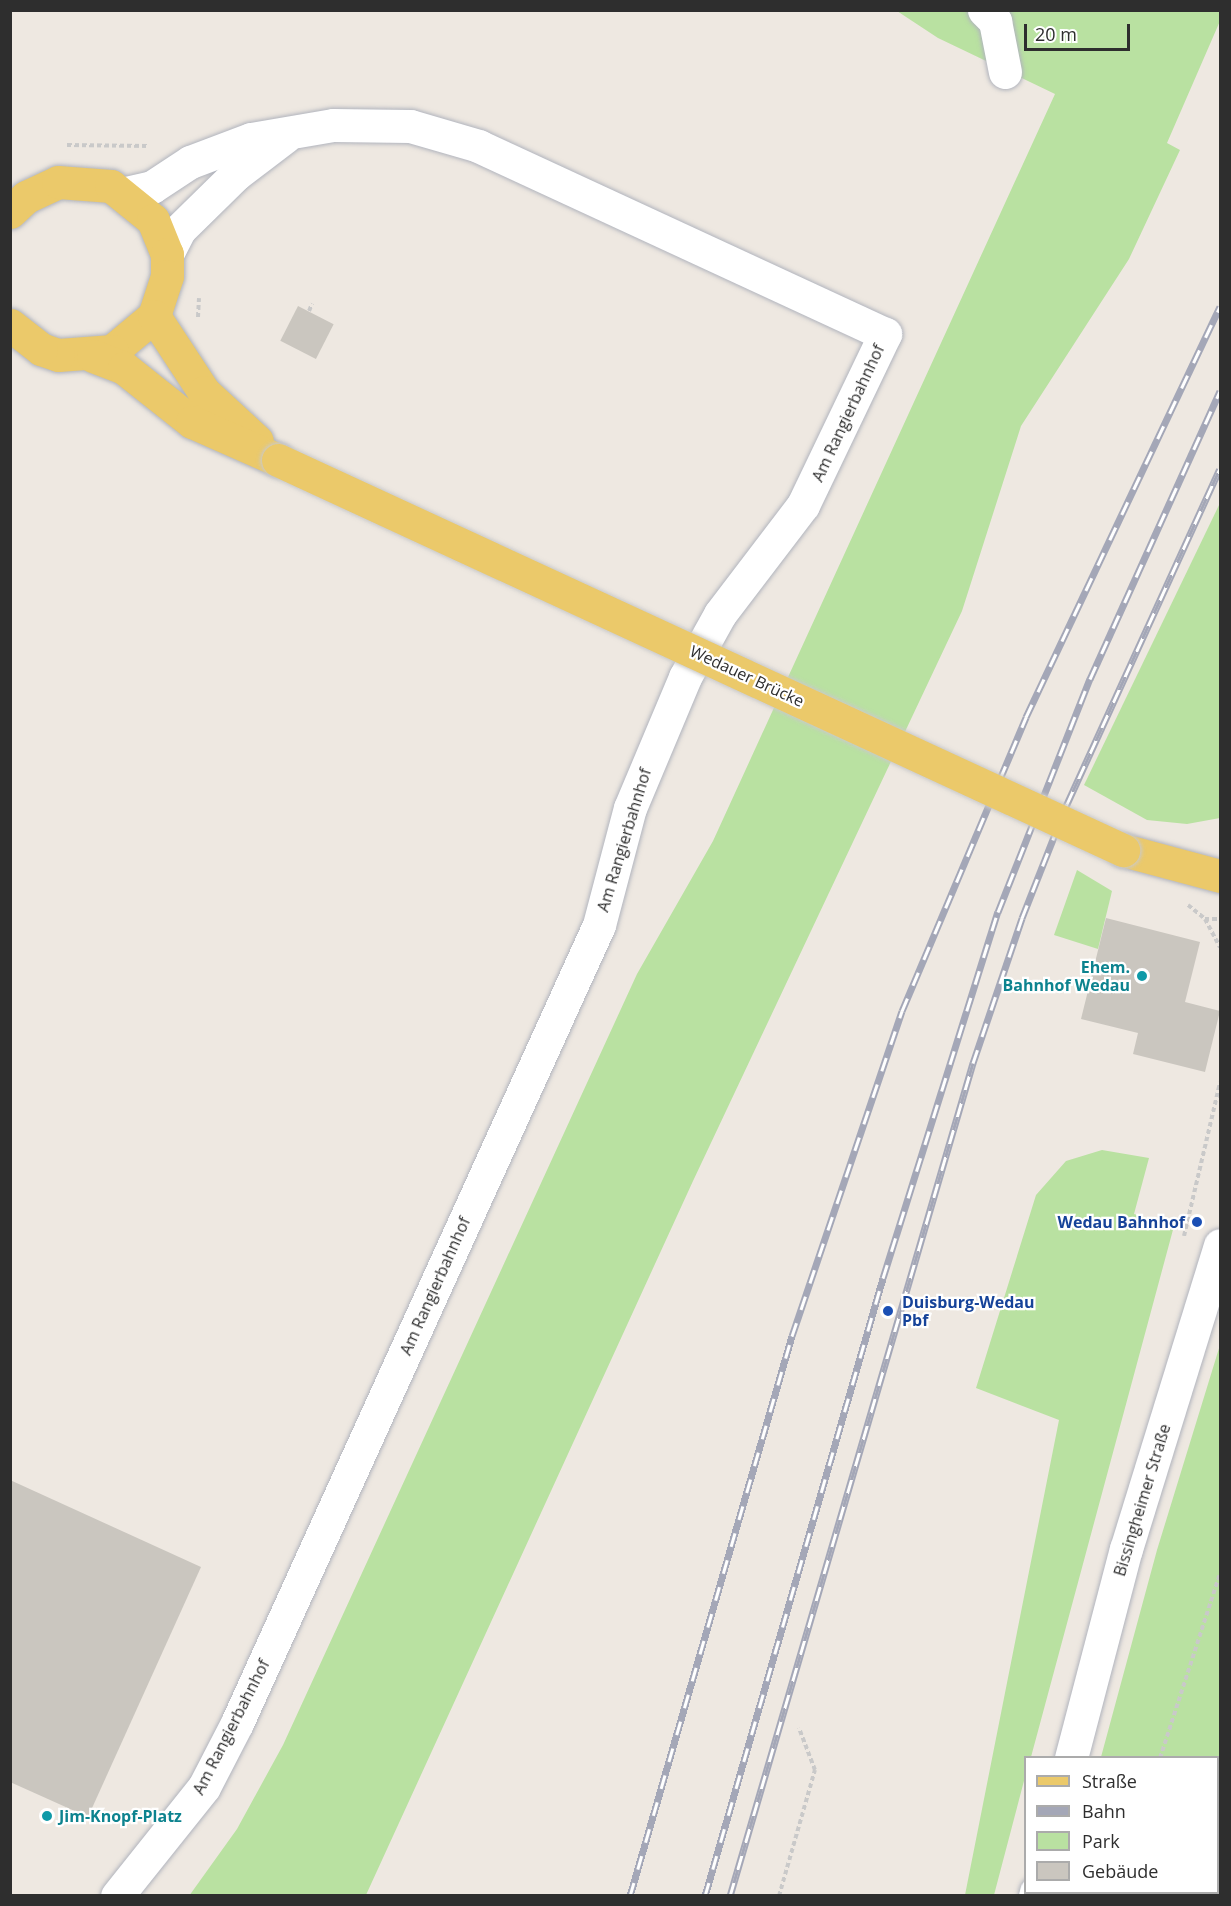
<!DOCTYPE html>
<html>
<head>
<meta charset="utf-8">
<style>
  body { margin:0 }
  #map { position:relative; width:1231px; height:1906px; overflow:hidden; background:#eee8e1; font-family:"Open Sans",sans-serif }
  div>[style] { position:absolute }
  .green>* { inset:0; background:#b9e1a1 }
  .building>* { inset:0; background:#cac6bf; transform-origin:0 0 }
  .path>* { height:4px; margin-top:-2px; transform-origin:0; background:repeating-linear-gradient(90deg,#c9c9c9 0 4.5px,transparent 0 7.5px) }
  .roads { filter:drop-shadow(0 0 2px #b1b4bd) drop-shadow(0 0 2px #b1b4bd) }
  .minor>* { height:33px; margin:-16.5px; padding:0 16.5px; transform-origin:16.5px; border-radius:16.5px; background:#fff }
  .major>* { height:33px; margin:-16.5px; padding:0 16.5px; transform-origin:16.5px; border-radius:16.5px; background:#ebc96a }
  .rail>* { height:7px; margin-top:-3.5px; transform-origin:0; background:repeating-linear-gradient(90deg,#fff 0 14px,#a4a7b7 0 28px); box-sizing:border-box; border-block:2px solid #a4a7b7 }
  .bridges { filter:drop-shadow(0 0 2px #c9c9c9) drop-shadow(0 0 2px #c9c9c9) }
  .major-bridge>* { height:33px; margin:-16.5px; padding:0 16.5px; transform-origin:16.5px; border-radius:16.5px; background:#ebc96a }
  .dots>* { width:16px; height:16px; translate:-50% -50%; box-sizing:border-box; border:3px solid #fff; border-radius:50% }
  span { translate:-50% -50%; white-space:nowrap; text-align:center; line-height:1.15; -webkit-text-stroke:4.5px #fff; paint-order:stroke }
  .street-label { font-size:16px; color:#2e2e2e }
  .culture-label { font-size:16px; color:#0d838f; font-weight:700 }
  .right { translate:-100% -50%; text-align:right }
  .left { translate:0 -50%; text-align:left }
  .transit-label { font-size:16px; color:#164399; font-weight:700 }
  .frame { position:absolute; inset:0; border:12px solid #2e2e2e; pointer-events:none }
  .legend { position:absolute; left:1024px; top:1756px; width:195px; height:138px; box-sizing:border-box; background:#fff; border:2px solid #ababab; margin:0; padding:8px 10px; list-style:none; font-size:18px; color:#2e2e2e }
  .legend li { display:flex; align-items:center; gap:12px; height:30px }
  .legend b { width:30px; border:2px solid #ababab }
  .scale { position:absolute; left:1024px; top:24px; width:106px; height:27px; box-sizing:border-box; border:3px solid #2e2e2e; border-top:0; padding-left:8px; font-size:18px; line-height:21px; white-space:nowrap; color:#2e2e2e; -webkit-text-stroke:4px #fff; paint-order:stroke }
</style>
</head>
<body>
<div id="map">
  <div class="green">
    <i style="clip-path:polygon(897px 11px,1220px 11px,1220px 21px,1167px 143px,1180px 150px,1129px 259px,1021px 426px,962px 611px,693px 1181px,366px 1895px,189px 1896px,237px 1829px,283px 1745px,637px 974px,713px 841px,1055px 94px,938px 38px)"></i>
    <i style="clip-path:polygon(1220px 503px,1220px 818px,1187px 824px,1147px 820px,1084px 785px)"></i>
    <i style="clip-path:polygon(1077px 870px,1112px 891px,1098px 949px,1054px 935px)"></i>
    <i style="clip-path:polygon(1102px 1150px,1149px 1158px,1134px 1214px,1174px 1226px,1031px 1757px,1026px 1758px,1025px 1777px,994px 1895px,965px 1895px,1059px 1420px,976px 1388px,1036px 1195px,1066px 1161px)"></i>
    <i style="clip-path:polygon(1220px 1345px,1220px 1895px,1065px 1895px,1218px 1892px,1218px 1758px,1101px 1757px,1157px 1550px)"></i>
  </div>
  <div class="building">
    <i style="left:298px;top:306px;width:40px;height:39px;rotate:27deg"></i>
    <i style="clip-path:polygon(1106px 918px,1200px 942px,1185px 1002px,1220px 1011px,1205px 1072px,1133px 1054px,1138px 1033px,1081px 1019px)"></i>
    <i style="clip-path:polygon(10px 1480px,201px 1567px,88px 1817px,10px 1782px)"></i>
  </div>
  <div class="path">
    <i style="left:67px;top:145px;width:82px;rotate:0.7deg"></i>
    <i style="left:309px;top:311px;width:8px;rotate:-67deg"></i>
    <i style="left:198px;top:317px;width:19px;rotate:-87deg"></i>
    <i style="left:1188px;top:905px;width:22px;rotate:39deg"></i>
    <i style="left:1205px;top:919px;width:32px;rotate:62deg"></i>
    <i style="left:1205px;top:919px;width:15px"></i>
    <i style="left:1184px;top:1236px;width:158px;rotate:-76.8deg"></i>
    <i style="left:1160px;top:1758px;width:194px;rotate:-72deg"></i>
    <i style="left:779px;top:1896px;width:131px;rotate:-74.1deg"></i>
    <i style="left:815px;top:1770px;width:45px;rotate:-110.9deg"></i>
    <i style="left:1115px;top:1896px;width:4px;rotate:-76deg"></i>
  </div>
  <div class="roads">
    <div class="minor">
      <i style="left:984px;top:10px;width:16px;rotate:45deg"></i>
      <i style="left:995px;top:21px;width:52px;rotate:78.9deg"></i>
      <i style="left:167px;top:254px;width:27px;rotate:-63deg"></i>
      <i style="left:179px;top:230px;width:80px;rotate:-44.5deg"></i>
      <i style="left:236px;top:174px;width:61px;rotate:-37.1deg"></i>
      <i style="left:1071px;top:1758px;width:216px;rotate:-75.3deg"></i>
      <i style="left:1126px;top:1549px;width:318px;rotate:-72.8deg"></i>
      <i style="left:117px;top:1896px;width:139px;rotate:-51.4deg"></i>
      <i style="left:204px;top:1787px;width:72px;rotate:-62.7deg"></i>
      <i style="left:237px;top:1723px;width:876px;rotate:-65.6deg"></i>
      <i style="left:599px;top:925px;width:121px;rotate:-75.2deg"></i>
      <i style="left:630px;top:808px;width:142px;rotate:-67.2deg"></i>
      <i style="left:685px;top:677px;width:72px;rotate:-60.9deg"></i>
      <i style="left:720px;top:614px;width:137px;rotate:-52.7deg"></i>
      <i style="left:803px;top:505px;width:190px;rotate:-64.4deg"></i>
      <i style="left:885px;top:334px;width:447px;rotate:-155.2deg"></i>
      <i style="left:479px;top:146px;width:72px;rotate:-163.8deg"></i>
      <i style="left:410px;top:126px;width:77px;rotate:-179.3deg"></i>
      <i style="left:333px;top:125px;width:83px;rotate:170.3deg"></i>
      <i style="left:251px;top:139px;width:65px;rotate:159.3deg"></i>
      <i style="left:190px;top:162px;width:45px;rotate:146.7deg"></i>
      <i style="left:152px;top:187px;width:26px;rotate:167deg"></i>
      <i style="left:1035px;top:1896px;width:4px;rotate:-76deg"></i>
    </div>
    <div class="major">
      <i style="left:10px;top:212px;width:22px;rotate:-43deg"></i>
      <i style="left:26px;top:197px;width:35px;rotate:-25deg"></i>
      <i style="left:58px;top:182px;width:53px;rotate:4.3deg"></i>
      <i style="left:111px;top:186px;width:54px;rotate:39deg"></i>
      <i style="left:153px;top:220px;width:37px;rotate:68deg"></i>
      <i style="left:167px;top:254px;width:22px;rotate:90deg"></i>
      <i style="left:167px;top:276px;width:42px;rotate:108deg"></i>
      <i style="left:154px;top:316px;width:55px;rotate:140.2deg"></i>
      <i style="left:112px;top:351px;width:54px;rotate:175.8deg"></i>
      <i style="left:58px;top:355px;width:18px;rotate:-161deg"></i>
      <i style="left:41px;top:349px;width:39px;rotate:-142deg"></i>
      <i style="left:154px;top:316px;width:91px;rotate:56.7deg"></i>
      <i style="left:204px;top:392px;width:72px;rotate:42.8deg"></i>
      <i style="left:93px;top:356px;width:33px;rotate:21deg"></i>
      <i style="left:124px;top:368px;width:87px;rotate:38.5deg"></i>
      <i style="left:192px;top:422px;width:94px;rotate:23.8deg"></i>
      <i style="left:1123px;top:850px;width:100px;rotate:15deg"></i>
    </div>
  </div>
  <div class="rail">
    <i style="left:630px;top:1896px;width:583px;rotate:-73.87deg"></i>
    <i style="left:792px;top:1336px;width:343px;rotate:-71.3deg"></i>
    <i style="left:902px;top:1011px;width:319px;rotate:-67.1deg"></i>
    <i style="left:1026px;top:717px;width:454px;rotate:-64.7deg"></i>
    <i style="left:705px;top:1896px;width:643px;rotate:-73.93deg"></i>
    <i style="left:883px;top:1278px;width:384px;rotate:-72.6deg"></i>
    <i style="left:998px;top:912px;width:251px;rotate:-68.5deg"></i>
    <i style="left:1090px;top:679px;width:316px;rotate:-65.7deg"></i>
    <i style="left:730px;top:1896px;width:868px;rotate:-73.74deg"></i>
    <i style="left:973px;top:1063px;width:153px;rotate:-71.3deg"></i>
    <i style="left:1022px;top:918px;width:123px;rotate:-68.5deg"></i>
    <i style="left:1067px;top:804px;width:368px;rotate:-65.5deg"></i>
  </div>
  <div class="bridges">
    <div class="major-bridge">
      <i style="left:278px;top:460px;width:931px;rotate:24.78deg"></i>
    </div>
  </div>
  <div class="dots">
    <i style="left:1142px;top:976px;background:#0f9aa8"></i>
    <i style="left:1197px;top:1222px;background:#1a4fb4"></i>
    <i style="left:888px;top:1311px;background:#1a4fb4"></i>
    <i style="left:47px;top:1816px;background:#0f9aa8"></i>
  </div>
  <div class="street-label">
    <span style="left:848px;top:413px;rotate:-65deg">Am Rangierbahnhof</span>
    <span style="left:747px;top:676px;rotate:25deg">Wedauer Brücke</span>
    <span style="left:624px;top:840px;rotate:-73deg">Am Rangierbahnhof</span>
    <span style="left:435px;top:1286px;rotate:-66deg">Am Rangierbahnhof</span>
    <span style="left:1142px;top:1500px;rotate:-73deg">Bissingheimer Straße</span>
    <span style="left:231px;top:1727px;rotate:-63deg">Am Rangierbahnhof</span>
  </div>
  <div class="culture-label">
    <span class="right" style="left:1130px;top:976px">Ehem.<br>Bahnhof Wedau</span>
    <span class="left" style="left:59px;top:1816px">Jim-Knopf-Platz</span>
  </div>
  <div class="transit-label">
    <span class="right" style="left:1185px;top:1222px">Wedau Bahnhof</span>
    <span class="left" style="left:902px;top:1311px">Duisburg-Wedau<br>Pbf</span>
  </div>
  <div class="frame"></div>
  <ul class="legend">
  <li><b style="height:8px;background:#ebc96a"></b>Straße</li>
  <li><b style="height:8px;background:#a4a7b7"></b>Bahn</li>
  <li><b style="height:16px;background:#b9e1a1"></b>Park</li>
  <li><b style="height:16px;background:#cac6bf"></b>Gebäude</li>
  </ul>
  <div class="scale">20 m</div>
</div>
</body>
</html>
